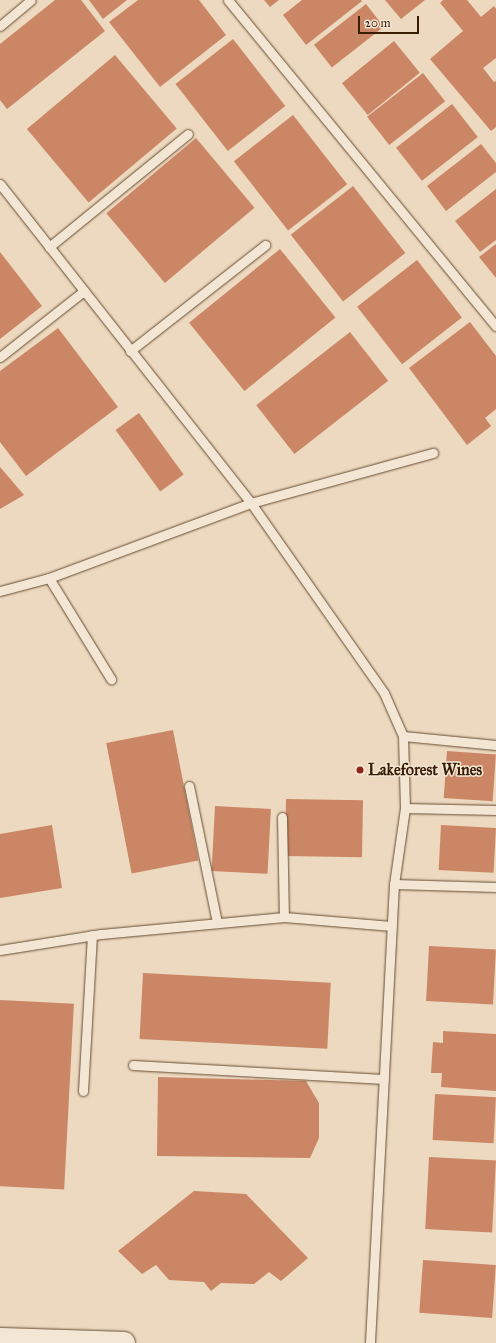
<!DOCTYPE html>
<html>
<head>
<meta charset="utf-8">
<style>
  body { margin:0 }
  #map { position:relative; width:496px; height:1343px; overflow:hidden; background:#edd9bf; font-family:"IM FELL Great Primer",serif }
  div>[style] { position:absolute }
  .building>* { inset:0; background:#ca8665; transform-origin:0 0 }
  .roads { filter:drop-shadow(0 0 1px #654c31) drop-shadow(0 0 1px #654c31) }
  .service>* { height:9px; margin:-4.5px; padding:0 4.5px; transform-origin:4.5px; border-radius:4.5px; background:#f3e6d5 }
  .tertiary>* { height:22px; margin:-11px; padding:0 11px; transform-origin:11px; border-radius:11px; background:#f3e6d5 }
  .dots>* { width:11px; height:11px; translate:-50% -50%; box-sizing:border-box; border:2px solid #f3e6d5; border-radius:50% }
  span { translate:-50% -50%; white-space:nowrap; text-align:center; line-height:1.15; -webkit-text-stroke:3px #f3e6d5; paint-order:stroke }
  .poi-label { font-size:16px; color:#381d02; font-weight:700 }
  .left { translate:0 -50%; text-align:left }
  .scale { position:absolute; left:358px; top:16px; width:61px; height:18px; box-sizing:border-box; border:2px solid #381d02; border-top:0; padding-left:5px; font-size:12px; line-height:14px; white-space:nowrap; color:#381d02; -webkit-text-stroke:3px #f3e6d5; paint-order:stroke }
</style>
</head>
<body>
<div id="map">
  <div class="building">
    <i style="clip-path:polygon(55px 0,81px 0,105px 31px,7px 109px,0 100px,0 44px)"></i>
    <i style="clip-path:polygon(89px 0,127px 0,103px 19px)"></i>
    <i style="clip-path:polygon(138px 0,199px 0,226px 35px,160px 87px,109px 22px)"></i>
    <i style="clip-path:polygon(264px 0,279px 0,270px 7px)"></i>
    <i style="clip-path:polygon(302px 0,361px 0,362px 1px,306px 45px,283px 15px)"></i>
    <i style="clip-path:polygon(385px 0,425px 0,401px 19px)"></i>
    <i style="clip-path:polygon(443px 0,467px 0,481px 17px,494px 6px,496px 9px,496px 58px,483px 68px,494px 82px,496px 81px,496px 127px,491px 131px,430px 59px,463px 31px,440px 3px)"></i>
    <i style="left:366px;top:4px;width:29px;height:66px;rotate:52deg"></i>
    <i style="left:233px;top:39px;width:85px;height:73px;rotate:52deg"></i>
    <i style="left:394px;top:41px;width:41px;height:67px;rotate:51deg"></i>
    <i style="left:115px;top:55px;width:96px;height:115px;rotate:50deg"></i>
    <i style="left:423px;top:73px;width:36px;height:71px;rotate:52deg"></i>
    <i style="left:452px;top:104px;width:42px;height:71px;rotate:52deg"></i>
    <i style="left:293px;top:115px;width:88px;height:75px;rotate:52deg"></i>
    <i style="left:196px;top:138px;width:91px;height:117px;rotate:50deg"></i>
    <i style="clip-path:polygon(481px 144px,496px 163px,496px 172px,446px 211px,427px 186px)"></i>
    <i style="left:353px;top:186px;width:85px;height:79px;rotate:52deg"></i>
    <i style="clip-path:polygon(496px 189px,496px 240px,480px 252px,455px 221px)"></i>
    <i style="clip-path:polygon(496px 244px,496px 278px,479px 257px)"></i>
    <i style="left:280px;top:249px;width:88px;height:117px;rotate:51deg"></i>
    <i style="clip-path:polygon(0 252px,42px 306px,0 339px)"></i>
    <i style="left:417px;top:260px;width:73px;height:76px;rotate:52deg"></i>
    <i style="clip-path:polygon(470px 322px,496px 356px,496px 409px,485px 418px,491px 426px,467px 445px,409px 368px)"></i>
    <i style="clip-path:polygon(58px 328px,118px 407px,26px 476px,0 442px,0 371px)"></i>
    <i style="left:350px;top:332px;width:62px;height:119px;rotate:52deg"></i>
    <i style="left:139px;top:413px;width:76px;height:29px;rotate:54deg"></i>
    <i style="clip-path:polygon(0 467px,24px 495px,0 509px)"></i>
    <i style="left:173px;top:730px;width:133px;height:68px;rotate:79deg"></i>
    <i style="left:447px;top:751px;width:49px;height:47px;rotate:4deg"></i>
    <i style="left:286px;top:799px;width:77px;height:57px;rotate:1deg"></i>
    <i style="left:215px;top:806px;width:56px;height:65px;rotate:3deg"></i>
    <i style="clip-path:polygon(52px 825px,62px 888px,0 898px,0 834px)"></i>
    <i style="left:441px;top:825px;width:55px;height:45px;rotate:3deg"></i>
    <i style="left:429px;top:946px;width:67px;height:55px;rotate:3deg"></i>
    <i style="left:143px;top:973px;width:188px;height:66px;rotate:3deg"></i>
    <i style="left:0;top:1000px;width:74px;height:186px;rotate:3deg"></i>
    <i style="clip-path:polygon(443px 1031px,496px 1034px,496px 1091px,441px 1087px,442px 1073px,431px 1073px,433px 1042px,443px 1043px)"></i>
    <i style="clip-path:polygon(158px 1077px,306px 1081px,319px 1103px,319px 1138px,310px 1158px,157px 1156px)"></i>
    <i style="left:435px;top:1094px;width:61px;height:46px;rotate:3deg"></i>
    <i style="left:429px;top:1157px;width:67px;height:72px;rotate:3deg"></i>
    <i style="clip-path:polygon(194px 1191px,246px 1194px,308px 1258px,281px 1281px,269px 1272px,254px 1284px,221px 1283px,211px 1291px,204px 1282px,169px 1280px,156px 1265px,142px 1274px,118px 1251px)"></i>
    <i style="left:423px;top:1260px;width:73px;height:53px;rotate:4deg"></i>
  </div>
  <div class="roads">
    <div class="service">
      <i style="left:228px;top:0;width:422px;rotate:50.6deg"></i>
      <i style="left:0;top:26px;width:40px;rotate:-40deg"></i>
      <i style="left:0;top:184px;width:406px;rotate:51.8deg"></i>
      <i style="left:251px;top:503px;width:232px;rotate:55deg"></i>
      <i style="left:384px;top:693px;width:47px;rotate:66.2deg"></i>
      <i style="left:403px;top:736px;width:72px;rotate:88.4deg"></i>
      <i style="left:405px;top:808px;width:77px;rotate:98.2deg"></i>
      <i style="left:394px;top:884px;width:460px;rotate:93deg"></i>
      <i style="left:49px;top:247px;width:179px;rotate:-39.1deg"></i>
      <i style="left:130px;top:351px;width:172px;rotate:-38.1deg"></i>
      <i style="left:0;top:357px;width:107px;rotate:-38.2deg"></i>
      <i style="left:49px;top:578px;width:119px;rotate:58.5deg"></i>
      <i style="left:0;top:591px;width:51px;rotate:-14.9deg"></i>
      <i style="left:49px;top:578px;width:215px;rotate:-20.4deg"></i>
      <i style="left:251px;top:503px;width:189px;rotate:-15.4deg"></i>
      <i style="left:403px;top:736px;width:93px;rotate:5.5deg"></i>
      <i style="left:189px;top:786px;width:140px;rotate:78.4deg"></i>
      <i style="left:405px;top:808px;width:91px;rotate:1.3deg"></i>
      <i style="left:282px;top:817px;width:100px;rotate:88.9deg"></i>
      <i style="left:394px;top:884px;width:102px;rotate:1.7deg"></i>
      <i style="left:0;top:950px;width:102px;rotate:-9deg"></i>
      <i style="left:101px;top:934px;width:184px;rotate:-5.3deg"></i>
      <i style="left:284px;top:917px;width:108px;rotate:4.8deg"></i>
      <i style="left:133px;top:1065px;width:251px;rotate:3.2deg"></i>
      <i style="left:83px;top:1091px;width:156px;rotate:-86.7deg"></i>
    </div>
    <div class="tertiary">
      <i style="left:0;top:1339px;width:124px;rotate:1.8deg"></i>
    </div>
  </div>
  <div class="dots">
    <i style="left:360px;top:770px;background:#8f2418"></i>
  </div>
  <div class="poi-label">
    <span class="left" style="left:368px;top:770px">Lakeforest Wines</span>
  </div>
  <div class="scale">20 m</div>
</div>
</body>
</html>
